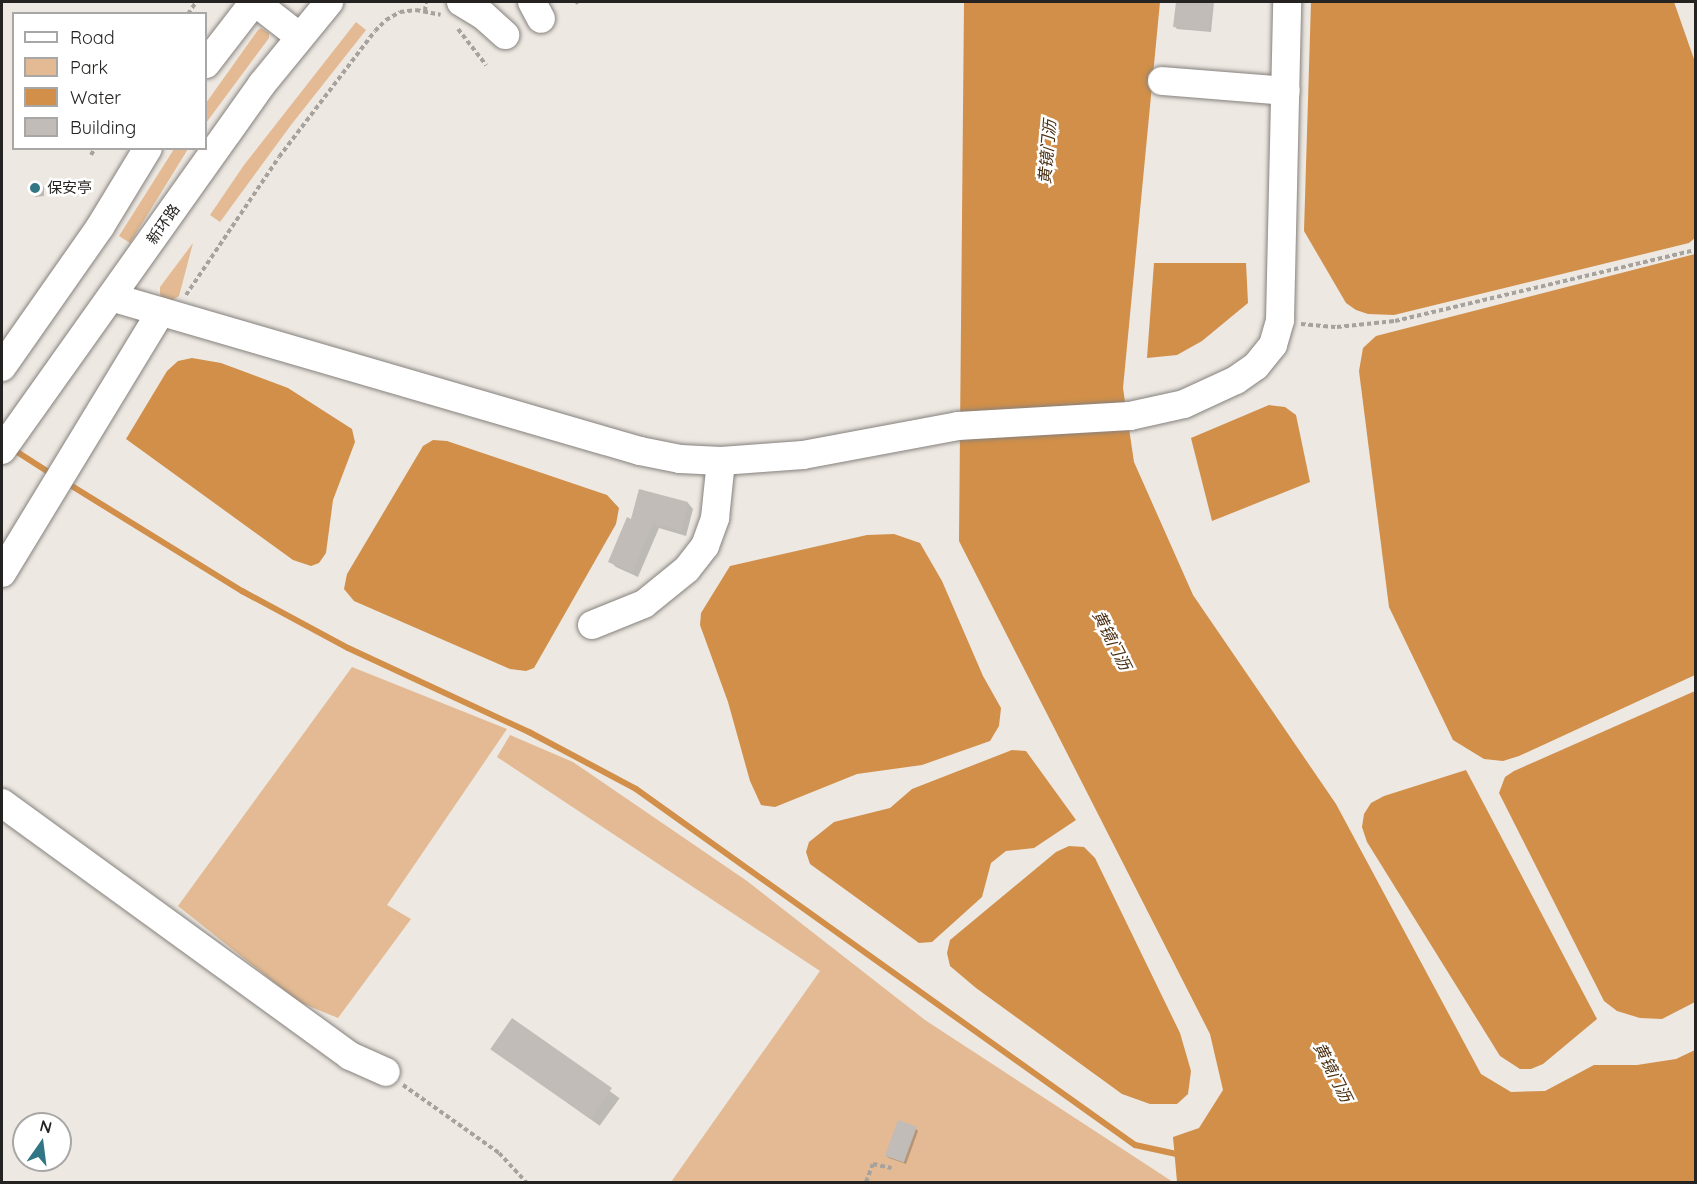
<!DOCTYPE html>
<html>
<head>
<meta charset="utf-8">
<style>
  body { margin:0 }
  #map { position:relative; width:1697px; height:1184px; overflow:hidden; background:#ede8e2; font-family:Quicksand,"Noto Sans SC",sans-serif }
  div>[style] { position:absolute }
  .green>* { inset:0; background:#e3ba93 }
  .water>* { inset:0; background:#d18f49 }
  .shadow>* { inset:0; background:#0003; transform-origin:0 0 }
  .stream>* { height:6px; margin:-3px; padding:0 3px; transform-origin:3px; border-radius:3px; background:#d18f49 }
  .building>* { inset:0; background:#c1bcb7; transform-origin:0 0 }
  .round { border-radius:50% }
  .path>* { height:4px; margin-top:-2px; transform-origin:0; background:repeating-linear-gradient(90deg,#a6a29e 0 4.5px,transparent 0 7.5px) }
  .roads { filter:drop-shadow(0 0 2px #86817d) drop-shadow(0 0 2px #86817d) }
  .minor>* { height:28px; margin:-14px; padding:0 14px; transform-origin:14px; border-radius:14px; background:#fff }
  .dots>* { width:16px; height:16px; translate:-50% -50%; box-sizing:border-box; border:3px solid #fff; border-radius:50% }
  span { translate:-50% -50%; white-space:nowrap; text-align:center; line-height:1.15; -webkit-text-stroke:5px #fff; paint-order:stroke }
  .poi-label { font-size:15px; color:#252321 }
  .left { translate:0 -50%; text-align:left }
  .street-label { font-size:15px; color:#252321 }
  .water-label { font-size:16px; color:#492e10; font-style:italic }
  .frame { position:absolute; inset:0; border:3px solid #252321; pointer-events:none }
  .legend { position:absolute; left:12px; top:12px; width:195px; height:138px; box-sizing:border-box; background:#fff; border:2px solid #a8a7a6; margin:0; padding:8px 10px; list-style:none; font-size:18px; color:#252321 }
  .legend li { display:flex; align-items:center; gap:12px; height:30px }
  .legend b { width:30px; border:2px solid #a8a7a6 }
  .north { position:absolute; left:12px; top:1112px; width:60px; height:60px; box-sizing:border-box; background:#fff; border:2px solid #a8a7a6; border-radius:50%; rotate:14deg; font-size:16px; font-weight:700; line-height:24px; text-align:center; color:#252321 }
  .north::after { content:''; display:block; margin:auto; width:21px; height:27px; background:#327686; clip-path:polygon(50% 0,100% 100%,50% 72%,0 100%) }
</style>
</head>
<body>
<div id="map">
  <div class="green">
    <i style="clip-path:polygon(356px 22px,366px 30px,291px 125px,220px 222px,210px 215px,244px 165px)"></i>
    <i style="clip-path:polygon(261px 28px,269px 33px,269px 38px,206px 123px,206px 103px,258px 30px)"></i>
    <i style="clip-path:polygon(174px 149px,188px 149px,130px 243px,119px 236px)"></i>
    <i style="clip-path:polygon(193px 243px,179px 296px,165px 305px,160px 294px,160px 287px)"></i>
    <i style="clip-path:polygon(352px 667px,507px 729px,387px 905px,411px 919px,338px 1018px,299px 1002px,178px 906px)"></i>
    <i style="clip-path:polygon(510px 735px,573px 762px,747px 881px,925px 1020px,1173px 1182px,671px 1182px,820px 971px,497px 757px)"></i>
  </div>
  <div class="water">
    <i style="clip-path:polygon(964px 2px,1160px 2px,1123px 388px,1134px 462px,1193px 595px,1336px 804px,1481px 1074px,1511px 1092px,1545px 1091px,1594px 1065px,1637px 1065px,1676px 1059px,1695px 1050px,1695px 1182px,1177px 1182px,1173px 1137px,1199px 1128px,1223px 1090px,1210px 1034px,959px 541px)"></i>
    <i style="clip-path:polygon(1311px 2px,1674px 2px,1695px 62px,1695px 238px,1689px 243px,1394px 315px,1368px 314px,1356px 310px,1346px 303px,1304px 231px)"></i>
    <i style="clip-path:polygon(1695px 254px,1695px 675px,1519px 756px,1503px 761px,1484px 759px,1453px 740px,1389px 607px,1359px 371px,1363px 348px,1376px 336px)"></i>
    <i style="clip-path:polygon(1154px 263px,1246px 263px,1248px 303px,1202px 341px,1177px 355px,1147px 358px)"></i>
    <i style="clip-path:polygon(192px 358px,221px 363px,288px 388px,352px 429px,355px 442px,333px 500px,326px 553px,319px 563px,311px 566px,293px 560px,126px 439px,167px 371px,178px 361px)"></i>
    <i style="clip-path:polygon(1269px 405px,1285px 407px,1296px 415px,1310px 482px,1212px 521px,1191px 438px)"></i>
    <i style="clip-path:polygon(433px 440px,447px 441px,607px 495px,619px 508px,616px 524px,534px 668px,526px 671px,510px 669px,354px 601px,344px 589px,347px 574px,423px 446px)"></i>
    <i style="clip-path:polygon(894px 534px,920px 543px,942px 581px,983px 676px,1001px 708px,999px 726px,990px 741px,922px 765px,857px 774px,775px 807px,761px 805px,750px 781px,728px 702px,700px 625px,701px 613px,730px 566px,867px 535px)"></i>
    <i style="clip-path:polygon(1695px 691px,1695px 1002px,1662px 1019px,1640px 1018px,1617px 1011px,1604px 1001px,1499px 793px,1505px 777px,1514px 771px)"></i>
    <i style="clip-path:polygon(1012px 750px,1026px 751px,1076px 820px,1034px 848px,1006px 851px,991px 863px,982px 897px,932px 942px,919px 943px,810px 864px,806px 852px,809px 842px,834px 822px,890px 808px,912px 789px)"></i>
    <i style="clip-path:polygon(1466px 770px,1597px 1019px,1543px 1064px,1531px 1069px,1520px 1069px,1500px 1056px,1367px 842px,1362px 827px,1364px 814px,1371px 803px,1384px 796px)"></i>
    <i style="clip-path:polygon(1069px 846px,1084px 847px,1095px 858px,1180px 1033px,1191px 1071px,1188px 1094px,1177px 1104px,1150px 1104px,1122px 1094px,976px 988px,950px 966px,947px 953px,950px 940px,1056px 852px)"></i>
  </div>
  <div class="shadow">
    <i style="clip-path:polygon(1178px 2px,1214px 2px,1211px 32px,1177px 29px,1175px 26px)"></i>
    <i style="clip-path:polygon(34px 180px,44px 187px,44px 196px,36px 197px,28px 192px,29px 183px)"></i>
    <i style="clip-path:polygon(688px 503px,693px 509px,686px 536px,659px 528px,638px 577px,616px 567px,610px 561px,632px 521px)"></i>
    <i style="left:512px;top:1020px;width:133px;height:34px;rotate:36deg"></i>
    <i style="clip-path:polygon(916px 1129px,918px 1131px,906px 1164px,889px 1158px,886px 1156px)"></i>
  </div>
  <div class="stream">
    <i style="left:11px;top:448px;width:50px;rotate:32.7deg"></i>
    <i style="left:67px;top:483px;width:206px;rotate:31.7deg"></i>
    <i style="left:242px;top:591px;width:120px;rotate:28.3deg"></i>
    <i style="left:348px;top:648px;width:200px;rotate:24.9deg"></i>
    <i style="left:529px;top:732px;width:121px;rotate:28deg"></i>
    <i style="left:636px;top:789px;width:613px;rotate:35.51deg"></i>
    <i style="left:1135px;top:1145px;width:47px;rotate:12.3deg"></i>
  </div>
  <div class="building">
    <i style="clip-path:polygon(1176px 2px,1212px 2px,1209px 31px,1173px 27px)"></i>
    <i class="round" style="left:27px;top:180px;width:16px;height:16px"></i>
    <i style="clip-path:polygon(639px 489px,688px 502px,681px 531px,653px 523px,632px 572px,608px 562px,627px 517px,631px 519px)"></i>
    <i style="left:512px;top:1018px;width:122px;height:38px;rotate:35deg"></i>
    <i style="left:898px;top:1120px;width:20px;height:38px;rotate:20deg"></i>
  </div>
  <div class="path">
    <i style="left:577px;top:2px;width:2px;rotate:63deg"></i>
    <i style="left:425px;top:11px;width:9px;rotate:-84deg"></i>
    <i style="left:188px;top:14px;width:14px;rotate:-56deg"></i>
    <i style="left:458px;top:29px;width:46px;rotate:52.1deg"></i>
    <i style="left:91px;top:155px;width:8px;rotate:-60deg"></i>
    <i style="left:186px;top:295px;width:166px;rotate:-56deg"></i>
    <i style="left:279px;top:157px;width:158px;rotate:-52.7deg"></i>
    <i style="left:375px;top:31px;width:16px;rotate:-45deg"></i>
    <i style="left:386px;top:20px;width:16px;rotate:-30deg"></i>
    <i style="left:400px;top:12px;width:16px;rotate:-7deg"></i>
    <i style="left:416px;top:10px;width:25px;rotate:11deg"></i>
    <i style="left:1301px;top:324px;width:36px;rotate:5deg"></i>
    <i style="left:1337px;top:327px;width:58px;rotate:-5.9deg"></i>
    <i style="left:1395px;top:321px;width:309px;rotate:-13.3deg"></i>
    <i style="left:403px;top:1085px;width:118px;rotate:35.3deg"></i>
    <i style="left:499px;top:1153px;width:40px;rotate:47deg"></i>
    <i style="left:866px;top:1182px;width:19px;rotate:-69deg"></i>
    <i style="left:873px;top:1164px;width:19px;rotate:12deg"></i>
  </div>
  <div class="roads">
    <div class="minor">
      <i style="left:255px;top:2px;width:57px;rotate:37.9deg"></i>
      <i style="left:461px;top:2px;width:26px;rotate:31deg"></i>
      <i style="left:483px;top:15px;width:30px;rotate:42deg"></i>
      <i style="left:532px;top:2px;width:19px;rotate:62deg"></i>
      <i style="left:206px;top:64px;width:78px;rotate:-52.3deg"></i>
      <i style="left:1162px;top:81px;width:124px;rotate:4.6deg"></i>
      <i style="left:111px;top:297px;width:551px;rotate:16.23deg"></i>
      <i style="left:640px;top:451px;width:41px;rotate:11.3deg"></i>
      <i style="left:680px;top:459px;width:41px;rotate:2.8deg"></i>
      <i style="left:721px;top:461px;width:82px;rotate:-4.2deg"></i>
      <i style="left:803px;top:455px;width:158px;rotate:-10.6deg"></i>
      <i style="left:958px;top:426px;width:172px;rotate:-3.3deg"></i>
      <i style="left:1130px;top:416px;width:55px;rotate:-12.5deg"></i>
      <i style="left:1184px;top:404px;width:57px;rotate:-24.8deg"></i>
      <i style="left:1236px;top:380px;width:24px;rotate:-35deg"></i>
      <i style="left:1256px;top:366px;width:27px;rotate:-51deg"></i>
      <i style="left:1273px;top:345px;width:26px;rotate:-74deg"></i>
      <i style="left:1280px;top:320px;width:318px;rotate:-88.7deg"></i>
      <i style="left:2px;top:367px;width:171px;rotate:-55deg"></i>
      <i style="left:100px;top:227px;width:92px;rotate:-58.7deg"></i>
      <i style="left:2px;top:450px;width:449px;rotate:-54.6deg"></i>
      <i style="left:262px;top:84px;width:106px;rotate:-50.7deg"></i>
      <i style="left:2px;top:573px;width:306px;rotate:-58.7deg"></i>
      <i style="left:592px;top:625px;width:56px;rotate:-22deg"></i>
      <i style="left:644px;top:604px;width:55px;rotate:-39.1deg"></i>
      <i style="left:687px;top:569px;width:29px;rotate:-52deg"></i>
      <i style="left:705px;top:546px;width:30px;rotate:-70deg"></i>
      <i style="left:715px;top:518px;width:57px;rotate:-84deg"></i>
      <i style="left:2px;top:803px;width:430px;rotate:36deg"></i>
      <i style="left:350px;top:1056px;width:39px;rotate:24deg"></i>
    </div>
  </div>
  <div class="dots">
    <i style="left:35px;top:188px;background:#327686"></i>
  </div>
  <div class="poi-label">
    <span class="left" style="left:47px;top:188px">保安亭</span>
  </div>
  <div class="street-label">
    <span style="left:163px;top:224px;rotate:-55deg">新环路</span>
  </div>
  <div class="water-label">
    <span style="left:1047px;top:152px;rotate:-85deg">黄镜门沥</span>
    <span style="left:1112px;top:640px;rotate:63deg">黄镜门沥</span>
    <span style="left:1333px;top:1072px;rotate:63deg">黄镜门沥</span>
  </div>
  <div class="frame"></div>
  <ul class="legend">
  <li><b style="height:8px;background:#fff"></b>Road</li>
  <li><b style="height:16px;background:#e3ba93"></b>Park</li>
  <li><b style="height:16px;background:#d18f49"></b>Water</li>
  <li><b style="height:16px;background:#c1bcb7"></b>Building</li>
  </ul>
  <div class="north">N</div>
</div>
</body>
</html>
